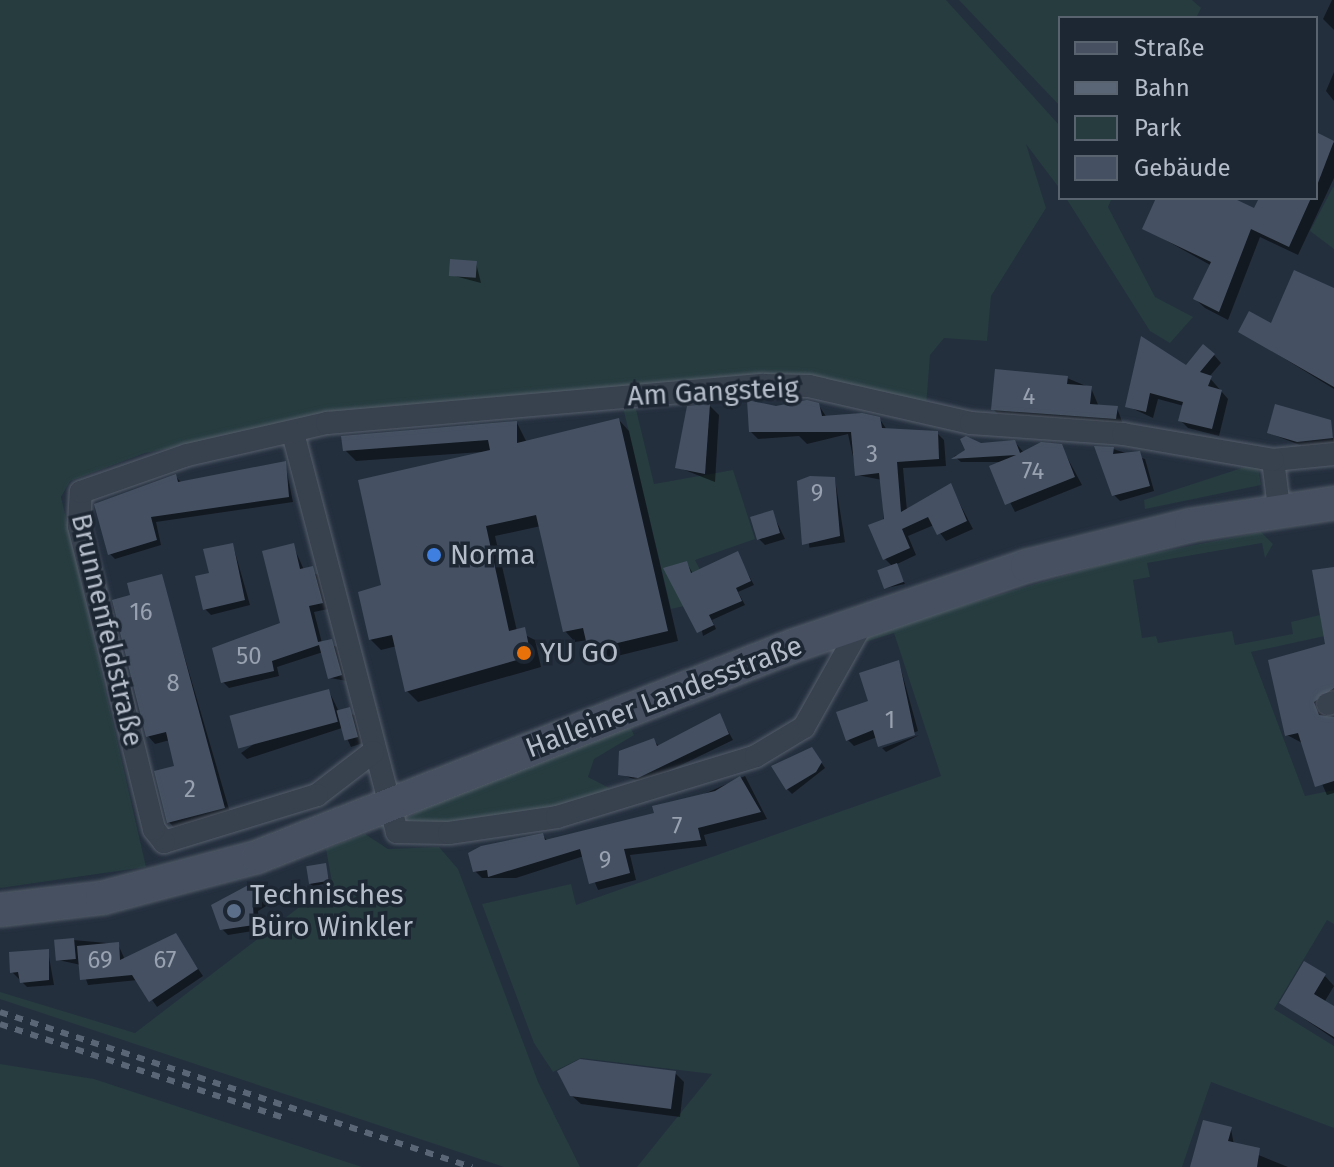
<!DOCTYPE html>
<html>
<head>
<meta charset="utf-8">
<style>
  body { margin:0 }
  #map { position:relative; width:1334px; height:1167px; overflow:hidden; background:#242f3e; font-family:"Fira Sans",sans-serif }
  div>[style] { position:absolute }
  .green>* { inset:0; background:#263c3f }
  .shadow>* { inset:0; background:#0007; transform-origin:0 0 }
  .building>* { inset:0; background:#455162; transform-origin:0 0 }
  .roads { filter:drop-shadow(0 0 2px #565f6c) drop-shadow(0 0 2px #565f6c) }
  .street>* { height:22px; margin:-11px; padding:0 11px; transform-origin:11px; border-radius:11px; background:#38414e }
  .secondary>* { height:32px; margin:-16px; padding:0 16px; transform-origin:16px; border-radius:16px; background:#465061 }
  .rail>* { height:6px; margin-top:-3px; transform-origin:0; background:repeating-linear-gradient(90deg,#5a6575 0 8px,transparent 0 16px) }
  .dots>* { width:22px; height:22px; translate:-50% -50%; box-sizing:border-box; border:4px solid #1d2633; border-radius:50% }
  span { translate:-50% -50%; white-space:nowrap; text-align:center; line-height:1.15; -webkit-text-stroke:7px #1d2633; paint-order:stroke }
  .number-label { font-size:24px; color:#98a1af }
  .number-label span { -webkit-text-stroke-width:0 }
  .street-label { font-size:28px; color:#b4bcc9 }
  .poi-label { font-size:28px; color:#b4bcc9 }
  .left { translate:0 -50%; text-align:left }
  .legend { position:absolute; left:1058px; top:16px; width:260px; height:184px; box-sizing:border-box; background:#1d2633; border:2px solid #59626f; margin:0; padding:10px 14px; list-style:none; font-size:24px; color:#b4bcc9 }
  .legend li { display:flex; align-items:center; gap:16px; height:40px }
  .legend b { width:40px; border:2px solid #59626f }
</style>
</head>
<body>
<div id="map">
  <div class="green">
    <i style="clip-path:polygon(0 0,946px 0,1060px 126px,1060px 189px,1026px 144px,1046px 208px,991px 296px,987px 341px,944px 338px,930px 355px,926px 407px,811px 380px,228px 437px,145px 453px,70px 481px,61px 497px,146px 867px,0 888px)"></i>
    <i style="clip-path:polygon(959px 0,1192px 0,1201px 8px,1196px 18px,1060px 18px,1060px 106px)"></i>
    <i style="clip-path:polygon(1333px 187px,1334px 188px,1334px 249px,1310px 231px)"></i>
    <i style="clip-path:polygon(1066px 198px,1112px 198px,1108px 207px,1155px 297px,1193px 317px,1170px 343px,1150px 331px)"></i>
    <i style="clip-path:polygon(634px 401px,654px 484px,733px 470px,755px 539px,695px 560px,715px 599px,671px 609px,622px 403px)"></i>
    <i style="clip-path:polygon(1257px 463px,1261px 485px,1145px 509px,1144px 500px)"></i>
    <i style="clip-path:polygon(1261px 532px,1273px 544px,1265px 558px,1262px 543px,1147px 563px,1150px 577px,1133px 580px,1142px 638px,1156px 636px,1158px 643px,1232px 631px,1235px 645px,1293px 634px,1291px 622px,1320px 615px,1334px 634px,1251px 652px,1305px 796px,1334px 790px,1334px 924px,1327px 920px,1274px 1009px,1334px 1046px,1334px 1128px,1211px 1082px,1182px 1167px,637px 1167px,712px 1074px,581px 1058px,553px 1072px,534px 1043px,482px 904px,571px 884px,576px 905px,941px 776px,894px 633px,865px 642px,872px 632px,1114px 561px)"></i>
    <i style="clip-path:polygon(630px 727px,634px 735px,594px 759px,588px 777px,615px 791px,548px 811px,410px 826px,404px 820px,471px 781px)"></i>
    <i style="clip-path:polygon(365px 834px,388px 849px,439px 847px,458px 869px,538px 1082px,580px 1167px,504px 1167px,0 999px,0 992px,135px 1033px,332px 882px,326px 849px)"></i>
    <i style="clip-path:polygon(0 1064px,94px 1079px,362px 1167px,0 1167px)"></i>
  </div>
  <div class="shadow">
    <i style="clip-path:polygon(1332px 0,1334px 0,1334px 30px,1323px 19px)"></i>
    <i style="clip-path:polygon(1334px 72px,1334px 101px,1326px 91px)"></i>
    <i style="clip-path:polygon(1316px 134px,1334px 143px,1334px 178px,1298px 255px,1260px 237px,1228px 320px,1205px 308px,1195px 299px,1212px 266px,1144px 228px,1158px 198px,1228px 198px,1255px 211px,1261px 198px,1316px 198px)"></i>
    <i style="clip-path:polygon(476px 263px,481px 283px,451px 275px)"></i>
    <i style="clip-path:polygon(1334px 291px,1334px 389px,1241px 332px,1272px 326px)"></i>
    <i style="clip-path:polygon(1214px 355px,1221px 363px,1209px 377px,1228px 399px,1219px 436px,1188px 428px,1180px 420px,1184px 406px,1158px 399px,1153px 418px,1127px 406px)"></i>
    <i style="clip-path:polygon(1067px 378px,1091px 388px,1099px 407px,1117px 408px,1124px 427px,1002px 418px,993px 409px)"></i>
    <i style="clip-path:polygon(818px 404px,827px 418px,879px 418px,887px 430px,937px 433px,944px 440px,946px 466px,903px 468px,907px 511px,950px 485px,973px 529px,946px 541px,934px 525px,908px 536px,916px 555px,895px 565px,905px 584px,886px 588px,893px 567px,885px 559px,882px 480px,857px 475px,848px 434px,807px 444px,799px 436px,758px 439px,751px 432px,776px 408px)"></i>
    <i style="clip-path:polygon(710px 406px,719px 415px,715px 482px,677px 467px)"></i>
    <i style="clip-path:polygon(619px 420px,629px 431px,678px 641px,601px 660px,588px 640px,575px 642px,565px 631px,541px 526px,495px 536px,517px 631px,535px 640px,541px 667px,418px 702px,407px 691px,397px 646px,381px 650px,370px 639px,384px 586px,481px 452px,356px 461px,345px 450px,517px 423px,527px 443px)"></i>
    <i style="clip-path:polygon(1330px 422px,1334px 444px,1305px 447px,1269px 433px)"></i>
    <i style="clip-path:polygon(1015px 442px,1024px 453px,1061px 446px,1082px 485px,1015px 512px,992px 467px,1003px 462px,961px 462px,954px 456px)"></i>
    <i style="clip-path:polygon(1113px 449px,1145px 459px,1154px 491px,1120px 501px,1114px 495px)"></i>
    <i style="clip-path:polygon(285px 463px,293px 502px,156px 522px,161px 545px,115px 559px,110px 554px,175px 476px,181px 482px)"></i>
    <i style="left:835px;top:479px;width:64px;height:36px;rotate:81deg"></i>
    <i style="clip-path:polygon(772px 512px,785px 539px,765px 545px,759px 539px)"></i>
    <i style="clip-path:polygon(233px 545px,250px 605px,211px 615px,205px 609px)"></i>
    <i style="clip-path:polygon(293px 545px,304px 570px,319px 575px,328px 609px,314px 612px,322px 643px,338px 647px,347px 681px,330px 678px,323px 652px,277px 667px,279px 676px,229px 688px,223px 682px,283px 624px)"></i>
    <i style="clip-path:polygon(737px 554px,754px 585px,738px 592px,745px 605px,712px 620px,716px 629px,703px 636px,687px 563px,693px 574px)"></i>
    <i style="clip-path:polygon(1334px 569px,1334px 703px,1323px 721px,1334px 717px,1334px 793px,1327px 795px,1304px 744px,1287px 735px,1327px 645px)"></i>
    <i style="clip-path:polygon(161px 576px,231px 816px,176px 830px,169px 822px,177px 768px,170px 740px,155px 744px,148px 736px,133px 597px)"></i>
    <i style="clip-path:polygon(899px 662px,918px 731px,881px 746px,877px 737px,854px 746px,848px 740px)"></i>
    <i style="clip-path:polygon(329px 691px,339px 712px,355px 715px,363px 743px,351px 747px,342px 728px,247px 759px,241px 753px)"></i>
    <i style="clip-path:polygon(720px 716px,733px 740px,644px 783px,620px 774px,653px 740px,660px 747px)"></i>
    <i style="clip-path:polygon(919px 735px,886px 752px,882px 748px)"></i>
    <i style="clip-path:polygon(812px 749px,825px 768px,792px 794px,787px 789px)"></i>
    <i style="clip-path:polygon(745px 776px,767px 819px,704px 835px,707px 846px,630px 855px,636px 880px,598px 890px,584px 856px,516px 878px,482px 878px,475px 871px,542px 835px,548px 841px,656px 815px)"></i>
    <i style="clip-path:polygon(325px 865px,330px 883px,313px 886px,310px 884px)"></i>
    <i style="clip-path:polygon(254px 885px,268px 905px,258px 911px,259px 930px,228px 935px,222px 929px)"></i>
    <i style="clip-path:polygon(175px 935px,203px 976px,157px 1007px,138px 980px,88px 985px,81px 965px,58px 960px,73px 940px,118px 944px,125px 960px)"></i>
    <i style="clip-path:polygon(48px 951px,54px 985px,27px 987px,12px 972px)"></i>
    <i style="clip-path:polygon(1325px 976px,1334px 986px,1325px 1001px,1334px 1008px,1334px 1039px,1281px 1003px)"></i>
    <i style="clip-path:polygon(675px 1073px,684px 1082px,680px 1117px,581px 1104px,571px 1095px)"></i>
    <i style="clip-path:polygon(1231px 1129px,1234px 1145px,1288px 1167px,1192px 1167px)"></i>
  </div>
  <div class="building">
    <i style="clip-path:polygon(1316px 132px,1334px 141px,1316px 188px)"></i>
    <i style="clip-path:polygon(1156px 198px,1233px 198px,1254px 208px,1259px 198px,1311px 198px,1289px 247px,1251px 229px,1219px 312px,1193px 299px,1211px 262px,1142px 229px)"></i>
    <i style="left:450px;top:259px;width:27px;height:17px;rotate:4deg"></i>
    <i style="clip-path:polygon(1294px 270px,1334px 288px,1334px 387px,1238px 332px,1249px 311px,1271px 323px)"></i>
    <i style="clip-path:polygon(1141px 336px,1186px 365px,1203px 344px,1215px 354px,1200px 372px,1212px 376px,1208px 386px,1222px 390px,1212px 429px,1178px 421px,1183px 402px,1150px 393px,1146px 412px,1125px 407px)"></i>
    <i style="clip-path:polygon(995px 369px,1068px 376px,1067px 384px,1092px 386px,1090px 404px,1118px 406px,1116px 419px,991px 410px)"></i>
    <i style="clip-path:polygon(747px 400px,776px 406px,807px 400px,819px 403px,822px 416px,862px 413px,880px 417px,882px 428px,938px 431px,939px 459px,897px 462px,901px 512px,951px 483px,967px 521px,937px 535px,928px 517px,902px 529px,910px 548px,883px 560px,868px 525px,884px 519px,879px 473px,855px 476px,851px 432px,749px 432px)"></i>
    <i style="clip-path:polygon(710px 404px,705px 474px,675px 468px,687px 406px)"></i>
    <i style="clip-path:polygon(1275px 404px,1331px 420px,1333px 438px,1297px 442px,1267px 433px)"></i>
    <i style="clip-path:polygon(619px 418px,668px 631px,588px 650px,583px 628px,563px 632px,536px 515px,486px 526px,509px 631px,525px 627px,531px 656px,405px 692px,392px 635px,369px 640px,358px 592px,381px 585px,358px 480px,490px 450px,488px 440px,343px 451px,341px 436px,517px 421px,517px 443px)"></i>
    <i style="clip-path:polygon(966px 436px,981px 443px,1015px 440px,1020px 453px,1041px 442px,1062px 444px,1075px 477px,1005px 505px,989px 466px,1016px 455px,951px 459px,965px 450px,960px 439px)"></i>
    <i style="clip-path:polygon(1094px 446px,1114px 447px,1113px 454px,1140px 451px,1150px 486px,1112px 496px)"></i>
    <i style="clip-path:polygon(286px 461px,289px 497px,151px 517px,157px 540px,108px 555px,94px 504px,176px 474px,178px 482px)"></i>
    <i style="clip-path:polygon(810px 476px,835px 477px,840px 536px,802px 545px,797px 481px)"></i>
    <i style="left:773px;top:510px;width:24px;height:24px;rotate:73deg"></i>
    <i style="clip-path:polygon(233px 543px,245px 600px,203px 610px,195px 576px,209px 573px,203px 549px)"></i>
    <i style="clip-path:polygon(294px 543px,300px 569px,313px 566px,323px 603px,309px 606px,318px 642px,332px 639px,342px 675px,328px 679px,319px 645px,272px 661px,274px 671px,221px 683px,212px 648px,280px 623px,262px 551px)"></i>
    <i style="clip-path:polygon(738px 551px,751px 581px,736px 588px,742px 601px,709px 615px,714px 625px,697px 633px,663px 568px,687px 561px,691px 573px)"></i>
    <i style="left:897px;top:563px;width:20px;height:21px;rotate:70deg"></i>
    <i style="clip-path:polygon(1334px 567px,1334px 688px,1314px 702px,1319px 715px,1334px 717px,1334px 781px,1315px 787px,1298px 733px,1285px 736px,1268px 660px,1325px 644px,1312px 570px)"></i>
    <i style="clip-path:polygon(162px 574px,225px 808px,167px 823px,154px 771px,174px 766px,166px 732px,146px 737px,112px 600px,130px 595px,127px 583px)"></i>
    <i style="clip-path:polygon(899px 660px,915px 735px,878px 747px,873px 730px,846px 741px,836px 712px,868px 701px,859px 673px)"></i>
    <i style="left:329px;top:689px;width:34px;height:103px;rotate:75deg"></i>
    <i style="left:350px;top:707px;width:31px;height:14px;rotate:75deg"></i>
    <i style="clip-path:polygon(720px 713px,729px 734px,638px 778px,618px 775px,619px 751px,654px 738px,657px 746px)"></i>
    <i style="clip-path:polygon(812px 747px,822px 762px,816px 772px,786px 790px,771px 766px)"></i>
    <i style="clip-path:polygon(740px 776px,761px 812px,698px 828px,701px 840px,624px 849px,630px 873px,589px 884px,580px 849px,488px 877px,487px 870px,473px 872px,468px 853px,481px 846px,543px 833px,545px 840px,654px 813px,652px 806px,715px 791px)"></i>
    <i style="left:326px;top:863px;width:18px;height:20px;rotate:81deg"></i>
    <i style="clip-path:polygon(254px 882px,264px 900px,253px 905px,254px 925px,220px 930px,211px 905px)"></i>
    <i style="clip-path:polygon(176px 933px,198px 969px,149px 1002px,132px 975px,80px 980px,77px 946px,119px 942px,120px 960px)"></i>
    <i style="left:74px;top:938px;width:21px;height:20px;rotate:85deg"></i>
    <i style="clip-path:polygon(49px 949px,49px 980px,20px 983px,18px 972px,10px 973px,9px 952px)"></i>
    <i style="clip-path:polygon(1304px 961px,1326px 974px,1314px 994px,1334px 1006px,1334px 1037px,1279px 1003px)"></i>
    <i style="clip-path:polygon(580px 1059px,676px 1071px,671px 1109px,570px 1096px,557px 1071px)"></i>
    <i style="clip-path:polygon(1203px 1120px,1232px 1127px,1228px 1141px,1260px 1148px,1257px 1167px,1190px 1167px)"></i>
  </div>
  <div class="roads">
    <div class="street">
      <i style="left:293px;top:433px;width:412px;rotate:75.4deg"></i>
      <i style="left:397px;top:832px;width:52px;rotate:1.1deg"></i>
      <i style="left:449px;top:833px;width:109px;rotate:-8.4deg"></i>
      <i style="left:557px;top:817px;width:208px;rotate:-17deg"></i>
      <i style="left:756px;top:756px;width:56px;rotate:-31.1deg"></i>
      <i style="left:804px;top:727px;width:120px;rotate:-60.7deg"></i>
      <i style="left:1279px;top:508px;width:48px;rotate:-97.1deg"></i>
      <i style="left:1273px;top:460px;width:61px;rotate:-5.6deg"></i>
      <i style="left:1328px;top:704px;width:6px;rotate:-18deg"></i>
      <i style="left:373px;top:752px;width:71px;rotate:142.5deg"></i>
      <i style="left:317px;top:795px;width:160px;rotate:162.9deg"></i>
      <i style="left:164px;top:842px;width:16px;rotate:-128deg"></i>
      <i style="left:154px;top:829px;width:312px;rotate:-103.9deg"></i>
      <i style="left:79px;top:526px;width:34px;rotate:-87deg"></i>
      <i style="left:81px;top:492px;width:112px;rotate:-19.2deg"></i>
      <i style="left:187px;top:455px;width:144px;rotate:-12.9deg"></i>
      <i style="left:327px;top:423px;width:438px;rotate:-5deg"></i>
      <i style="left:763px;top:385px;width:46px;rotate:1.2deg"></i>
      <i style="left:809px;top:386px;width:166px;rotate:12.9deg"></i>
      <i style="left:971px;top:423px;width:152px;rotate:4.1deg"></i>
      <i style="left:1123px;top:434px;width:152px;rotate:9.8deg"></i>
    </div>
    <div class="secondary">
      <i style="left:0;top:910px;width:103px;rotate:-6.7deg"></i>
      <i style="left:102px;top:898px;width:160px;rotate:-14.8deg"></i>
      <i style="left:257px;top:857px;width:576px;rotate:-21.49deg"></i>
      <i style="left:793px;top:646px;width:247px;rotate:-18.9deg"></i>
      <i style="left:1027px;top:566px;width:169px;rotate:-14deg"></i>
      <i style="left:1191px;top:525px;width:145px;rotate:-8.7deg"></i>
    </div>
  </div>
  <div class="rail">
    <i style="left:0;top:1012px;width:497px;rotate:18.2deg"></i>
    <i style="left:0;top:1024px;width:300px;rotate:18.3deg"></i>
  </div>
  <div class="dots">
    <i style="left:434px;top:555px;background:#3f7fe0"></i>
    <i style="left:524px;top:653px;background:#e8710a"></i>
    <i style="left:234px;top:911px;background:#5c6f8a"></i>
  </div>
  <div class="number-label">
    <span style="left:1029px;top:397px">4</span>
    <span style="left:872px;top:455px">3</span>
    <span style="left:1033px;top:472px">74</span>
    <span style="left:817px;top:494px">9</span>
    <span style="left:141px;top:613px">16</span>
    <span style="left:249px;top:657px">50</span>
    <span style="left:173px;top:684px">8</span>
    <span style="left:890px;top:721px">1</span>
    <span style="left:190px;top:790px">2</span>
    <span style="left:677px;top:827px">7</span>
    <span style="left:605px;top:861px">9</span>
    <span style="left:100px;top:961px">69</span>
    <span style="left:165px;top:961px">67</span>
  </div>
  <div class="street-label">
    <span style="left:713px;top:392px;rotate:-3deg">Am Gangsteig</span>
    <span style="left:107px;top:630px;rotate:77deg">Brunnenfeldstraße</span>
    <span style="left:664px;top:697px;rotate:-21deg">Halleiner Landesstraße</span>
  </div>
  <div class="poi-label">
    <span class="left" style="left:450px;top:555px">Norma</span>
    <span class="left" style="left:540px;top:653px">YU GO</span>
    <span class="left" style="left:250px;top:911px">Technisches<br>Büro Winkler</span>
  </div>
  <ul class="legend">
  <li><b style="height:10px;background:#465061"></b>Straße</li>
  <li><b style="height:10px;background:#5a6575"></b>Bahn</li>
  <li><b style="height:22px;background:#263c3f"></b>Park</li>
  <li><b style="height:22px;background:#455162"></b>Gebäude</li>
  </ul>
</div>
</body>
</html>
